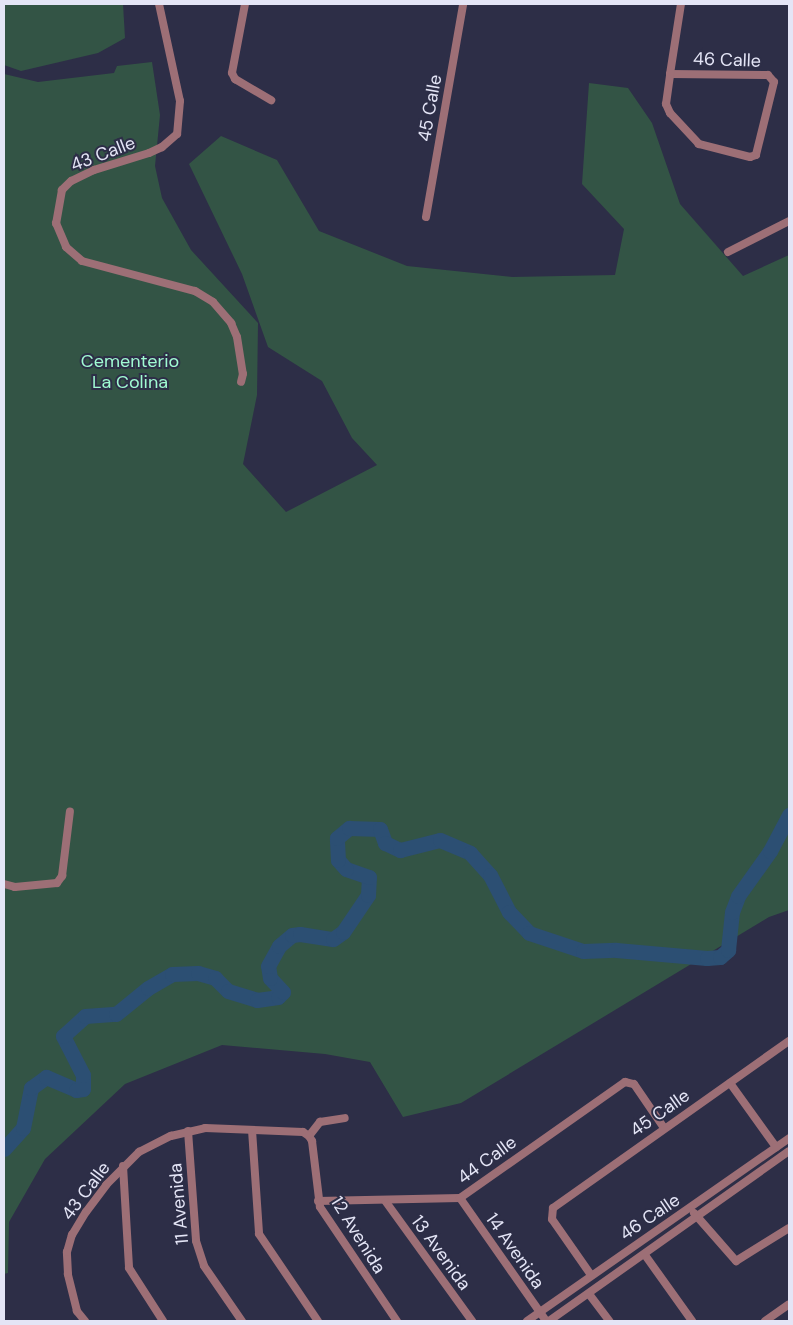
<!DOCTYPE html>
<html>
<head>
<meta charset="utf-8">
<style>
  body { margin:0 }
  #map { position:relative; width:793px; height:1325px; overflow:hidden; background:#2d2e47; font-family:"DM Sans",sans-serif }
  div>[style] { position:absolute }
  .green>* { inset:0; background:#335445 }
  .river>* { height:15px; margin:-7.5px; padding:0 7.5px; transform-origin:7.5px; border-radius:7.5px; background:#2c4f73 }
  .minor>* { height:8px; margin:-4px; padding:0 4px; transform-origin:4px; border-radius:4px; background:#9d6f76 }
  span { translate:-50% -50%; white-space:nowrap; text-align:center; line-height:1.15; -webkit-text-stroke:4px #2d2e47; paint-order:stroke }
  .street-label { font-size:18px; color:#e4e5f6 }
  .park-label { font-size:18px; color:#a0fad2 }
  .frame { position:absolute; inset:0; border:5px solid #e4e5f6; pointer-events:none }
</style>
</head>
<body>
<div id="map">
  <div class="green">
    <i style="clip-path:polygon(4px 4px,123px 4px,125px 38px,98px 53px,21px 71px,4px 65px)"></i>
    <i style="clip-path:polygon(152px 62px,160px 115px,155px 166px,162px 198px,191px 250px,258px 323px,257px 395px,243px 464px,286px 512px,377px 465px,352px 438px,322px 381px,268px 347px,242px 274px,189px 164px,221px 136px,277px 160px,319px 231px,407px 266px,512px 277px,615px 275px,624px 229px,582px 184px,589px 83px,628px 88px,652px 123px,680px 204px,743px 276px,789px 255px,789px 910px,769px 917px,461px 1103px,403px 1117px,370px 1062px,325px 1054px,222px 1045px,125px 1084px,45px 1159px,9px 1222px,8px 1273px,4px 1274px,4px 74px,38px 82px,114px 73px,117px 66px)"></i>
  </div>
  <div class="river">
    <i style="left:4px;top:1149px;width:28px;rotate:-48deg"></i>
    <i style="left:23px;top:1128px;width:41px;rotate:-78.7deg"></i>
    <i style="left:31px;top:1088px;width:19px;rotate:-36deg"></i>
    <i style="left:46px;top:1077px;width:33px;rotate:23deg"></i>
    <i style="left:76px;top:1090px;width:7px;rotate:-8deg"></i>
    <i style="left:83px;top:1089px;width:14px;rotate:-90deg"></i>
    <i style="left:83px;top:1075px;width:44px;rotate:-117.1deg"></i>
    <i style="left:63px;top:1036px;width:30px;rotate:-42deg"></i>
    <i style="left:85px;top:1016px;width:31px;rotate:-4deg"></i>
    <i style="left:116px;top:1014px;width:41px;rotate:-39.1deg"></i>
    <i style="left:148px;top:988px;width:28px;rotate:-30deg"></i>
    <i style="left:172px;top:974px;width:26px;rotate:-2deg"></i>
    <i style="left:198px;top:973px;width:18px;rotate:16deg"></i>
    <i style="left:215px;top:978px;width:18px;rotate:45deg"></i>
    <i style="left:228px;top:991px;width:30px;rotate:17deg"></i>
    <i style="left:257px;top:1000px;width:21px;rotate:-8deg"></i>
    <i style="left:278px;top:997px;width:7px;rotate:-45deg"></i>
    <i style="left:283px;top:992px;width:19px;rotate:-133deg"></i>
    <i style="left:270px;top:978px;width:12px;rotate:-99deg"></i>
    <i style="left:268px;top:966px;width:23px;rotate:-61deg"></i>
    <i style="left:279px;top:946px;width:17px;rotate:-40deg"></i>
    <i style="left:292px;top:935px;width:8px;rotate:-7deg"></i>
    <i style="left:300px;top:934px;width:33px;rotate:9deg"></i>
    <i style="left:333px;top:939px;width:12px;rotate:-35deg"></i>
    <i style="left:343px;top:932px;width:45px;rotate:-56deg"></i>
    <i style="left:368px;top:895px;width:18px;rotate:-87deg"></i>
    <i style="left:369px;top:877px;width:24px;rotate:-161deg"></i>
    <i style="left:346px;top:869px;width:12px;rotate:-132deg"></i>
    <i style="left:338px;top:860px;width:22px;rotate:-93deg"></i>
    <i style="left:337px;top:838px;width:16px;rotate:-40deg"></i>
    <i style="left:349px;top:828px;width:31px;rotate:2deg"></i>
    <i style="left:380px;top:829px;width:15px;rotate:70deg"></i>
    <i style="left:385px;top:843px;width:17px;rotate:25deg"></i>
    <i style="left:400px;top:850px;width:41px;rotate:-14deg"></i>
    <i style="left:440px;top:840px;width:33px;rotate:23deg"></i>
    <i style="left:470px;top:853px;width:30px;rotate:48deg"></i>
    <i style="left:490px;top:875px;width:42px;rotate:62.8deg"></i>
    <i style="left:509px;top:912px;width:29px;rotate:46deg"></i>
    <i style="left:529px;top:933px;width:57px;rotate:18.4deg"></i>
    <i style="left:583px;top:951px;width:33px;rotate:-2deg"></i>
    <i style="left:616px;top:950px;width:91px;rotate:5deg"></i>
    <i style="left:707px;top:958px;width:13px;rotate:-4deg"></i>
    <i style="left:720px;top:957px;width:11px;rotate:-41deg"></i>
    <i style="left:728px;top:950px;width:38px;rotate:-84deg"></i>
    <i style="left:732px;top:912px;width:17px;rotate:-69deg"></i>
    <i style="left:738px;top:896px;width:55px;rotate:-54.6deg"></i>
    <i style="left:770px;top:851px;width:41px;rotate:-62.2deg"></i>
  </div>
  <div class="minor">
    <i style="left:159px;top:4px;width:99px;rotate:77.8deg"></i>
    <i style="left:180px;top:101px;width:33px;rotate:95deg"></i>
    <i style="left:177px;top:134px;width:20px;rotate:139deg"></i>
    <i style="left:162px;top:147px;width:14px;rotate:155deg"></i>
    <i style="left:149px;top:153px;width:58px;rotate:162.8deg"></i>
    <i style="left:94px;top:170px;width:25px;rotate:154deg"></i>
    <i style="left:71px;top:181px;width:13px;rotate:135deg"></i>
    <i style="left:62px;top:190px;width:34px;rotate:100deg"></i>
    <i style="left:56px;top:223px;width:26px;rotate:67deg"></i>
    <i style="left:66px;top:247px;width:21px;rotate:41deg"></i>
    <i style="left:82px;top:261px;width:117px;rotate:14.9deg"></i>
    <i style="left:195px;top:291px;width:21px;rotate:31deg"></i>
    <i style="left:213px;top:302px;width:28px;rotate:49deg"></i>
    <i style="left:231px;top:323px;width:15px;rotate:67deg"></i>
    <i style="left:237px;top:337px;width:37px;rotate:81deg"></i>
    <i style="left:243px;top:374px;width:8px;rotate:104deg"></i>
    <i style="left:245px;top:4px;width:70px;rotate:100.7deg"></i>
    <i style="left:232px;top:73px;width:7px;rotate:63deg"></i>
    <i style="left:235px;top:79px;width:42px;rotate:30.3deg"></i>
    <i style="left:670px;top:74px;width:98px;rotate:0.6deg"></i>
    <i style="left:768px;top:75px;width:9px;rotate:49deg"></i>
    <i style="left:774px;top:82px;width:75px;rotate:103.9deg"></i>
    <i style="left:756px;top:155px;width:6px;rotate:162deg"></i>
    <i style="left:750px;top:157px;width:53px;rotate:-165.7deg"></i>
    <i style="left:699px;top:144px;width:42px;rotate:-133.1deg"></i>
    <i style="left:670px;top:113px;width:10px;rotate:-114deg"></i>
    <i style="left:666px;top:104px;width:30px;rotate:-82deg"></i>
    <i style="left:670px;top:74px;width:71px;rotate:-81.1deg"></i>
    <i style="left:426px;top:217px;width:216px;rotate:-80.1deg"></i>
    <i style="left:728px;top:252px;width:68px;rotate:-26.9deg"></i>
    <i style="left:4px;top:884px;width:11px;rotate:15deg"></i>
    <i style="left:15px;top:887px;width:42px;rotate:-5.4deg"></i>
    <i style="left:57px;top:883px;width:9px;rotate:-54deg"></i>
    <i style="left:62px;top:876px;width:65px;rotate:-83deg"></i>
    <i style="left:730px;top:1083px;width:79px;rotate:54.3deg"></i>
    <i style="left:252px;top:1130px;width:104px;rotate:86.1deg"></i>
    <i style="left:259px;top:1234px;width:105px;rotate:55.9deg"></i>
    <i style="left:188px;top:1131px;width:110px;rotate:85.8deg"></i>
    <i style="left:196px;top:1241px;width:26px;rotate:72deg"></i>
    <i style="left:204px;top:1266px;width:67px;rotate:55.4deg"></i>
    <i style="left:309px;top:1136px;width:18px;rotate:-52deg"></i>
    <i style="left:320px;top:1122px;width:25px;rotate:-9deg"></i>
    <i style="left:123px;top:1166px;width:102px;rotate:86.6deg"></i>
    <i style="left:129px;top:1268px;width:63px;rotate:57.3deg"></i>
    <i style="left:460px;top:1198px;width:150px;rotate:55deg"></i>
    <i style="left:318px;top:1201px;width:142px;rotate:-1.2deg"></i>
    <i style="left:460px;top:1198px;width:202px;rotate:-35.1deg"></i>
    <i style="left:625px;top:1082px;width:9px;rotate:13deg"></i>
    <i style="left:634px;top:1084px;width:53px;rotate:55.7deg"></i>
    <i style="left:386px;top:1202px;width:147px;rotate:54.1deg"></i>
    <i style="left:694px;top:1213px;width:64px;rotate:48.8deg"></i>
    <i style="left:736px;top:1261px;width:62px;rotate:-31.9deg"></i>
    <i style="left:645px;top:1255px;width:81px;rotate:54.5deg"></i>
    <i style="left:591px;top:1275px;width:68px;rotate:-124.9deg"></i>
    <i style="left:552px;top:1219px;width:11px;rotate:-85deg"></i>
    <i style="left:553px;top:1208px;width:289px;rotate:-35.3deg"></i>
    <i style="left:589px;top:1294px;width:34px;rotate:53deg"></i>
    <i style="left:85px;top:1321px;width:13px;rotate:-129deg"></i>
    <i style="left:77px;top:1311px;width:38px;rotate:-104deg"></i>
    <i style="left:68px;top:1274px;width:22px;rotate:-93deg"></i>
    <i style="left:67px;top:1252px;width:18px;rotate:-74deg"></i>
    <i style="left:72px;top:1235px;width:27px;rotate:-59deg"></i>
    <i style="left:86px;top:1212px;width:34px;rotate:-53deg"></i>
    <i style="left:106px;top:1185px;width:47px;rotate:-45deg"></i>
    <i style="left:139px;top:1152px;width:36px;rotate:-27deg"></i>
    <i style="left:171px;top:1136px;width:35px;rotate:-13deg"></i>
    <i style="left:205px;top:1128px;width:98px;rotate:2.3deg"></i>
    <i style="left:303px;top:1132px;width:7px;rotate:34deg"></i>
    <i style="left:309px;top:1136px;width:6px;rotate:59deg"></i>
    <i style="left:312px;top:1141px;width:66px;rotate:83.1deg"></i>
    <i style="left:320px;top:1207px;width:138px;rotate:56deg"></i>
    <i style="left:527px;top:1321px;width:320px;rotate:-34.9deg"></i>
    <i style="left:549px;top:1321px;width:294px;rotate:-35.3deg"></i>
    <i style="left:765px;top:1321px;width:29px;rotate:-35deg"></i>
  </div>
  <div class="street-label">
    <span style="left:727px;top:60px;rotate:2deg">46 Calle</span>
    <span style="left:430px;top:108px;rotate:-80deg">45 Calle</span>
    <span style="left:103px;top:154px;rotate:-21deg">43 Calle</span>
    <span style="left:660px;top:1113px;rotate:-35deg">45 Calle</span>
    <span style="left:487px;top:1160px;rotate:-36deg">44 Calle</span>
    <span style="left:86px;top:1191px;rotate:-53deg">43 Calle</span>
    <span style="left:179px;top:1204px;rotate:-95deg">11 Avenida</span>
    <span style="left:650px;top:1217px;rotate:-34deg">46 Calle</span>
    <span style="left:358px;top:1235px;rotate:58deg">12 Avenida</span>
    <span style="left:515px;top:1251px;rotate:55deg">14 Avenida</span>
    <span style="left:441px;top:1253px;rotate:54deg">13 Avenida</span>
  </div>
  <div class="park-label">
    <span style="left:130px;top:372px">Cementerio<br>La Colina</span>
  </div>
  <div class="frame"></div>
</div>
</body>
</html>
